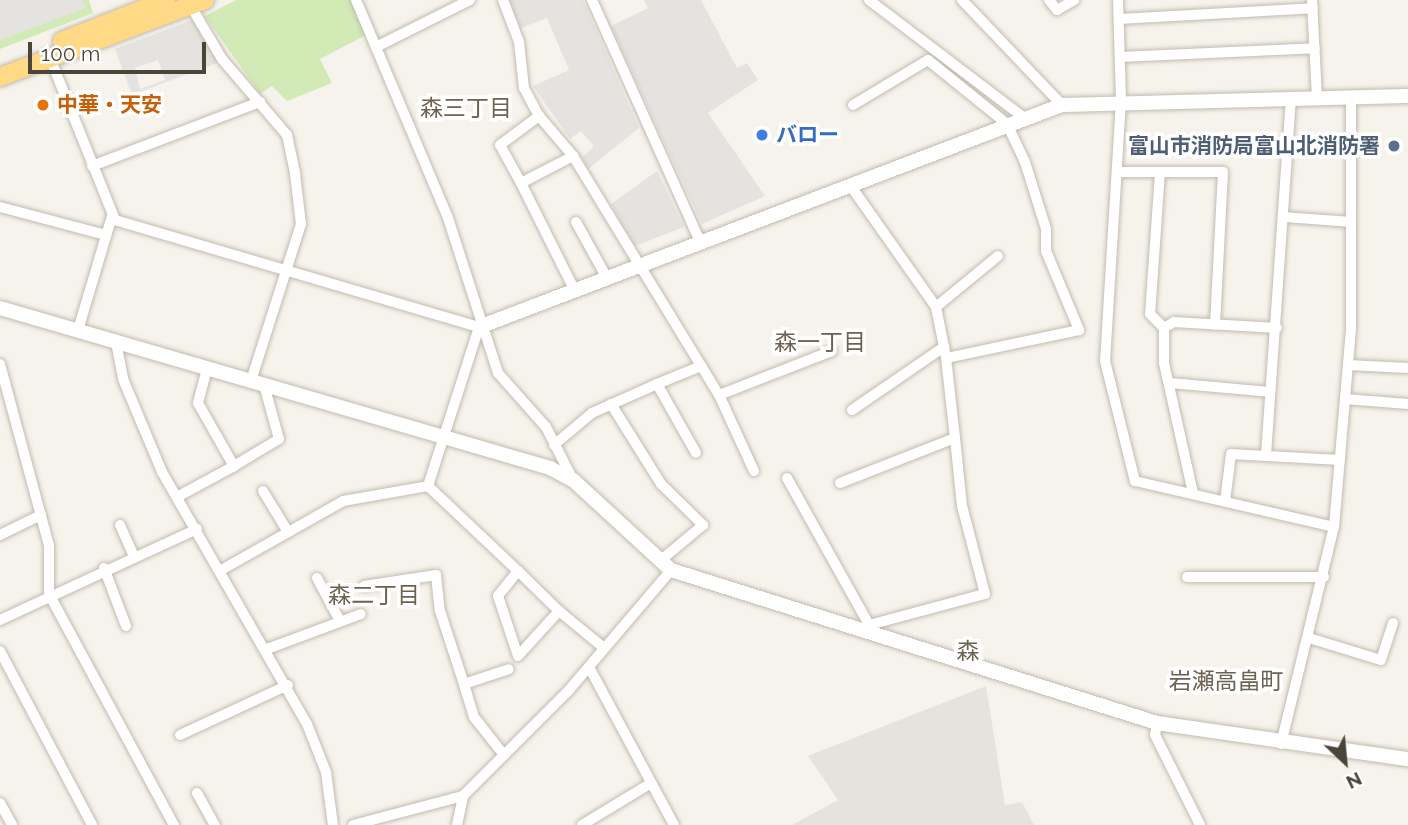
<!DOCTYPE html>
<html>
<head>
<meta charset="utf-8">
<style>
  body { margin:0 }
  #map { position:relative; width:1408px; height:825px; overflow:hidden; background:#f6f3ec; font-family:Raleway,"Noto Sans JP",sans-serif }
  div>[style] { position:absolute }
  .industrial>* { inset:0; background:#e6e2dd }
  .green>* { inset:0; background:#d2eab5 }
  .parking>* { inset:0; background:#e5e3e0 }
  .roads { filter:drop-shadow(0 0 2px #c2bbae) drop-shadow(0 0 2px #c2bbae) }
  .minor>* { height:10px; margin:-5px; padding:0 5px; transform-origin:5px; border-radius:5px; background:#fff }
  .tertiary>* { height:14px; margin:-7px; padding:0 7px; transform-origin:7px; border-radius:7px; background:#fff }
  .trunk>* { height:18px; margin:-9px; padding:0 9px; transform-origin:9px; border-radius:9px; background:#ffd985 }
  .dots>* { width:19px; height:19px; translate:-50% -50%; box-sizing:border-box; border:4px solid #fff; border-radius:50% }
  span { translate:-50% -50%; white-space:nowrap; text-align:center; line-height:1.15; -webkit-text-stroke:7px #fff; paint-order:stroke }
  .food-label { font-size:21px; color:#c56008; font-weight:700 }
  .left { translate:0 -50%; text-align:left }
  .shop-label { font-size:21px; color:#366cbe; font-weight:700 }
  .service-label { font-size:21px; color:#4e5e75; font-weight:700 }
  .right { translate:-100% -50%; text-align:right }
  .neighbourhood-label { font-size:23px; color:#6e6250 }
  .north { position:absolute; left:1310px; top:727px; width:70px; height:70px; -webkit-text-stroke:5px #fff; paint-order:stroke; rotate:154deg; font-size:19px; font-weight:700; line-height:28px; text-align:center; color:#4b4439 }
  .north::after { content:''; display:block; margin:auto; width:24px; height:32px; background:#4b4439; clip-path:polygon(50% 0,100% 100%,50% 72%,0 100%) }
  .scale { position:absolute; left:28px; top:42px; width:178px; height:32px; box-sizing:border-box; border:4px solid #4b4439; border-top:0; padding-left:9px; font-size:21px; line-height:24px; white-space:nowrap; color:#4b4439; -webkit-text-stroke:5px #fff; paint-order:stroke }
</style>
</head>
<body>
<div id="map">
  <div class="industrial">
    <i style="clip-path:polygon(986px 686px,1005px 805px,1022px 802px,1034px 825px,792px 825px,838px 800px,808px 756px)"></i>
  </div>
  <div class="green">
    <i style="clip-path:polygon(0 0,89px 0,93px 13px,0 49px)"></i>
    <i style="clip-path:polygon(236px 0,352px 0,366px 35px,320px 59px,332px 83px,287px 101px,272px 86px,260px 94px,205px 16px)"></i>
  </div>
  <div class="parking">
    <i style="clip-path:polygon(0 0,83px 0,86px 8px,0 40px)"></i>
    <i style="clip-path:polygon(510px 0,583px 0,639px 128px,588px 169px,582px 157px,594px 146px,581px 131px,570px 139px,533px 86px,569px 70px,547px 18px,521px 28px)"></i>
    <i style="clip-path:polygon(644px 0,701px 0,737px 68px,747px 63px,758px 80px,708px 113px,765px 196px,702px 224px,611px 26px,648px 8px)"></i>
    <i style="clip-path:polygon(evenodd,192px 20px,219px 62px,132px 95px,115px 49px,192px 20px,158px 60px,165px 80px,140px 89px,135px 68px,158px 60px)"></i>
    <i style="clip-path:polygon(657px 171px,684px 227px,635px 246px,611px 204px)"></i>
  </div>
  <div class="roads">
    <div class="minor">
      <i style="left:356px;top:0;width:237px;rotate:67.1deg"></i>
      <i style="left:448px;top:218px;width:163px;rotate:72.1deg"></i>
      <i style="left:498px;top:373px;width:72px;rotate:48.4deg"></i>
      <i style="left:546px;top:427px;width:57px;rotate:63deg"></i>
      <i style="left:503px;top:0;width:45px;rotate:69.1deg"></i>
      <i style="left:519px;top:42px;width:46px;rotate:83.8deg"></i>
      <i style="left:524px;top:88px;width:32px;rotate:62deg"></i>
      <i style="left:592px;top:0;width:265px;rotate:65.9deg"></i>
      <i style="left:869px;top:0;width:193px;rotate:37.2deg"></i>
      <i style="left:962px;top:0;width:145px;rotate:46.4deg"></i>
      <i style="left:1049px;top:0;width:13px;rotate:51deg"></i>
      <i style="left:1057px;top:10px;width:20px;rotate:-30deg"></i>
      <i style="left:1118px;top:0;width:100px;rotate:88.3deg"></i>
      <i style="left:1121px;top:100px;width:261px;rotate:93.5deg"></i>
      <i style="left:1105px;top:361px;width:124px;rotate:76deg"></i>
      <i style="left:1135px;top:481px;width:204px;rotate:13deg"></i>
      <i style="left:1312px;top:0;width:98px;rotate:87.1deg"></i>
      <i style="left:189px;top:3px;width:65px;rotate:59.5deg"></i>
      <i style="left:222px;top:59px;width:100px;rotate:49.5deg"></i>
      <i style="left:287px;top:135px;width:40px;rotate:78deg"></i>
      <i style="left:295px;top:174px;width:50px;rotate:83.2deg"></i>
      <i style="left:301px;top:224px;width:165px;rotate:107.7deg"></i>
      <i style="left:1119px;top:19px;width:194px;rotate:-3.2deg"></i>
      <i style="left:376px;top:47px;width:105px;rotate:-26.6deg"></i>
      <i style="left:1120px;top:57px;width:195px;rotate:-2.6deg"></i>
      <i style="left:50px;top:58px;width:175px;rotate:68.1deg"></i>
      <i style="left:115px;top:220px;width:379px;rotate:16.4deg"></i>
      <i style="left:853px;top:105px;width:87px;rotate:-31deg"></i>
      <i style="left:928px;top:60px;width:102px;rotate:39deg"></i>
      <i style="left:1007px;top:124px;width:42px;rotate:64.7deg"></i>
      <i style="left:1025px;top:162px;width:70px;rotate:72.6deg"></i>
      <i style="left:1046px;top:229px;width:22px;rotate:90deg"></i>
      <i style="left:1046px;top:251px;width:86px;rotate:67.3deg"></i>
      <i style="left:1079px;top:330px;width:136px;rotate:168.1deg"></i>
      <i style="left:946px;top:358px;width:11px;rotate:-100deg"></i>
      <i style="left:92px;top:166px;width:180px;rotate:-20.9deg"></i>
      <i style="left:1117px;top:172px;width:106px"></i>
      <i style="left:1223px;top:172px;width:153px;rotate:93deg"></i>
      <i style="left:1160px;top:172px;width:142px;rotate:94deg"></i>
      <i style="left:1150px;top:314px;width:20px;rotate:45deg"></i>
      <i style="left:521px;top:183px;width:43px;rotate:-118.9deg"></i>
      <i style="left:500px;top:145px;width:49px;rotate:-36.6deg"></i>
      <i style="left:539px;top:116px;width:52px;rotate:49.6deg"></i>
      <i style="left:850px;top:185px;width:149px;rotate:54.8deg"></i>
      <i style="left:936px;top:307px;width:80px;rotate:-39.4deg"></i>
      <i style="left:0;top:207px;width:110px;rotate:14.8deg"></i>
      <i style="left:1284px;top:217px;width:66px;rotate:4.3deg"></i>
      <i style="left:576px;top:222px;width:64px;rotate:61deg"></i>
      <i style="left:575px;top:291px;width:121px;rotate:-116.6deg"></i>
      <i style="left:521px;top:183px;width:59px;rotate:-27.4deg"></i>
      <i style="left:573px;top:156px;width:280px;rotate:58.6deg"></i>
      <i style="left:78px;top:330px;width:119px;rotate:-73.4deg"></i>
      <i style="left:116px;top:342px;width:38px;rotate:79deg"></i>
      <i style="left:123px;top:379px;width:101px;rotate:67.2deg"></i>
      <i style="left:162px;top:472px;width:291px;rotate:60.1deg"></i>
      <i style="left:307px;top:724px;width:52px;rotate:68.4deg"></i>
      <i style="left:326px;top:772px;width:53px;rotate:82.5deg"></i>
      <i style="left:0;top:364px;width:188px;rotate:74.9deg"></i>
      <i style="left:49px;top:545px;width:49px;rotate:90deg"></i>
      <i style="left:49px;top:594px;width:263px;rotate:61.6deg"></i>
      <i style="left:1348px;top:365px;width:60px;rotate:2.9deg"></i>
      <i style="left:207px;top:369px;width:35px;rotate:105deg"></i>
      <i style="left:198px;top:403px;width:73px;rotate:60.3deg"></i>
      <i style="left:234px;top:466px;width:52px;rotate:-31deg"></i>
      <i style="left:279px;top:439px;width:56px;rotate:-105.5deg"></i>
      <i style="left:1170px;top:383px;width:100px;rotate:5.1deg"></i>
      <i style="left:657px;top:384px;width:48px;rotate:-22.2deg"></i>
      <i style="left:1345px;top:399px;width:63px;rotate:4.5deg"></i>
      <i style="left:611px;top:404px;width:94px;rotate:58deg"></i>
      <i style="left:661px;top:484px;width:59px;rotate:44.3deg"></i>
      <i style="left:703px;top:525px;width:56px;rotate:140.1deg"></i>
      <i style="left:852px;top:410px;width:112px;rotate:-34.4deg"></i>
      <i style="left:944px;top:347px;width:41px;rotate:-101.3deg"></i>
      <i style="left:554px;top:445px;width:50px;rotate:-40.1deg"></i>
      <i style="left:592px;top:413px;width:71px;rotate:-24deg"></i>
      <i style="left:657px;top:384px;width:79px;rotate:60.5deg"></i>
      <i style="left:1266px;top:455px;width:357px;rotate:-86deg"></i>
      <i style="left:754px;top:471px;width:84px;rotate:-114.7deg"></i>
      <i style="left:719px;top:395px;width:121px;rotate:-21.3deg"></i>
      <i style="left:787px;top:478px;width:168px;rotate:60.8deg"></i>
      <i style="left:840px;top:483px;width:123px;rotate:-21.4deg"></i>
      <i style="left:955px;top:438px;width:81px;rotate:-96.4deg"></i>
      <i style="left:428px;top:486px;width:124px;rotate:43.4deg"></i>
      <i style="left:263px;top:491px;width:48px;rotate:58.6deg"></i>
      <i style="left:1193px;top:493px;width:133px;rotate:-102.6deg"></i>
      <i style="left:1164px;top:363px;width:35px;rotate:-90deg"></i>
      <i style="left:1164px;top:328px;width:12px;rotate:-31deg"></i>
      <i style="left:1174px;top:322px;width:103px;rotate:3.3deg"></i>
      <i style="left:177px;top:497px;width:65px;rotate:-28.5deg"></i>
      <i style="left:1225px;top:501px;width:47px;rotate:-82.7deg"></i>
      <i style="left:1231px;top:454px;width:109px;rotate:3.2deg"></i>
      <i style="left:120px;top:525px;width:34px;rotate:66deg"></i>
      <i style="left:0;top:535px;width:46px;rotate:-26deg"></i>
      <i style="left:104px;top:568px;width:62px;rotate:69.2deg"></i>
      <i style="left:223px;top:569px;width:138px;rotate:-29.5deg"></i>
      <i style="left:343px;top:501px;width:86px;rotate:-10deg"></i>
      <i style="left:428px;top:486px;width:167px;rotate:-72.2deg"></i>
      <i style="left:1187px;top:577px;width:137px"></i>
      <i style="left:317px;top:578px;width:49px;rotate:61.9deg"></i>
      <i style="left:364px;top:586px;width:73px;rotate:-8.7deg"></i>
      <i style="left:436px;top:575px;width:36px;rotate:84deg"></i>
      <i style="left:440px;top:611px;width:77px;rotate:71.8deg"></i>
      <i style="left:559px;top:611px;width:57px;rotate:-135.7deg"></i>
      <i style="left:518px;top:571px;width:32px;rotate:129deg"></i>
      <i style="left:498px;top:596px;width:63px;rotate:71.6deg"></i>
      <i style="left:518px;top:656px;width:61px;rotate:-47.7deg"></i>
      <i style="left:559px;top:611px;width:58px;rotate:39.4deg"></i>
      <i style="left:0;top:620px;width:217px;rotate:-24.8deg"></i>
      <i style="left:866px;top:632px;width:8px;rotate:-67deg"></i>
      <i style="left:869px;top:625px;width:120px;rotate:-15deg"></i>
      <i style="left:985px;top:594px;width:91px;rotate:-104.6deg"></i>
      <i style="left:962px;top:506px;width:68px;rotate:-95.9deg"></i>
      <i style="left:1309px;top:638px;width:75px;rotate:17deg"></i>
      <i style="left:1381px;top:660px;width:39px;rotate:-72deg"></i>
      <i style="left:267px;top:649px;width:100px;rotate:-20.4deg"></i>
      <i style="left:0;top:651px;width:197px;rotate:62.1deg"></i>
      <i style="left:589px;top:667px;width:179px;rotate:61.7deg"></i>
      <i style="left:1157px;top:723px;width:12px;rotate:99deg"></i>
      <i style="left:1155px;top:735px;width:101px;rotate:63.4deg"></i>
      <i style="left:180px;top:735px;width:119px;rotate:-24.8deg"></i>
      <i style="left:1281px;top:744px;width:223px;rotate:-76.3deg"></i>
      <i style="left:1334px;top:527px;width:200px;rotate:-85.1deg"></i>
      <i style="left:1351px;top:328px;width:230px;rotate:-90deg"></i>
      <i style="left:504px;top:755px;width:48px;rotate:-128.3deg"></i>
      <i style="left:474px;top:717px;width:34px;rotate:-107deg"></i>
      <i style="left:464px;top:684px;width:47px;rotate:-18.4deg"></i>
      <i style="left:197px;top:793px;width:37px;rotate:61deg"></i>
      <i style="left:0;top:803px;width:25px;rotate:61deg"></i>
      <i style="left:353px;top:825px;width:114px;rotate:-14.8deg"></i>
      <i style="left:457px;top:825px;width:30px;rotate:-78deg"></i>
      <i style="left:463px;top:796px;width:150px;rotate:-45deg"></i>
      <i style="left:569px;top:690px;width:157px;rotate:-49.6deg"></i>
      <i style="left:582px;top:825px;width:81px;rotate:-31.3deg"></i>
    </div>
    <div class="tertiary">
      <i style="left:0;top:308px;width:573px;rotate:16.22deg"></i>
      <i style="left:550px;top:468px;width:26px;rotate:28deg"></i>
      <i style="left:573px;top:480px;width:133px;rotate:42.6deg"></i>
      <i style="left:671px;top:570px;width:510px;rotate:17.47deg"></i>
      <i style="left:1157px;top:723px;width:254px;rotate:8.2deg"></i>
      <i style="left:479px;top:327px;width:624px;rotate:-20.85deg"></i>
      <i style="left:1062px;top:105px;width:346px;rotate:-1.5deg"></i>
    </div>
    <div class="trunk">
      <i style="left:62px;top:41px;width:112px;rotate:-21.5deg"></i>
      <i style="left:0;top:77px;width:219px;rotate:-20.6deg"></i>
    </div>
  </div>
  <div class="dots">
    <i style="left:43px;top:105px;background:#e8710a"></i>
    <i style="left:762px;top:135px;background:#3f7fe0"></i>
    <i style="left:1394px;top:146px;background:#5c6f8a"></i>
  </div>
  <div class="food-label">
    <span class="left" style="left:57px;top:105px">中華・天安</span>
  </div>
  <div class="shop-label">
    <span class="left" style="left:776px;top:135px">バロー</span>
  </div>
  <div class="service-label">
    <span class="right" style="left:1380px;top:146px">富山市消防局富山北消防署</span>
  </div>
  <div class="neighbourhood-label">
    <span style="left:466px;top:108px">森三丁目</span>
    <span style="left:820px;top:342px">森一丁目</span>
    <span style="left:374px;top:595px">森二丁目</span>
    <span style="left:968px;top:651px">森</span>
    <span style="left:1226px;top:681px">岩瀬高畠町</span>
  </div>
  <div class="north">N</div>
  <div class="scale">100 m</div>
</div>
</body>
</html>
